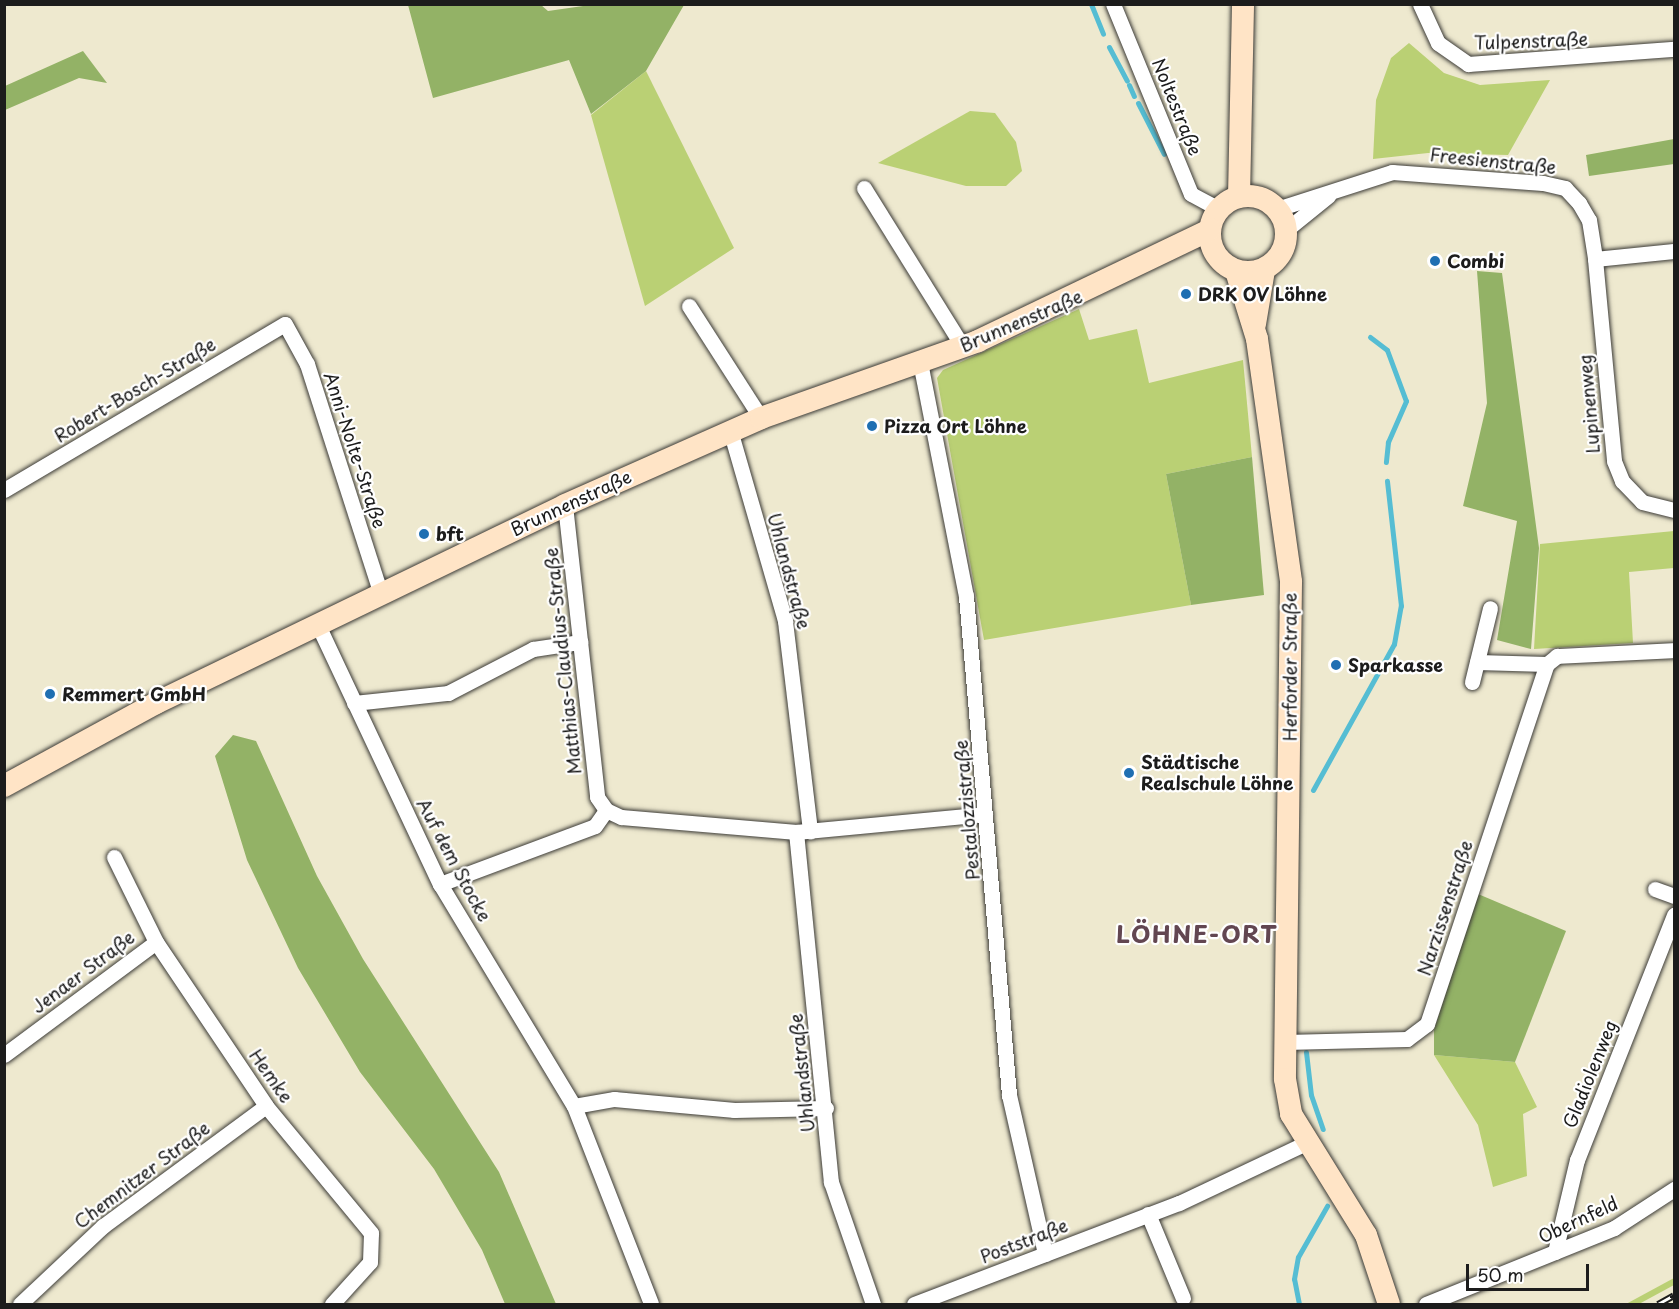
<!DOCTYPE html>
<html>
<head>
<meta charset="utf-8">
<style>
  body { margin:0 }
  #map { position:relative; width:1679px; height:1309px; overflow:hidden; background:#eee9cf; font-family:"Playpen Sans",sans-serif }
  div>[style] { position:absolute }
  .green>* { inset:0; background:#bad074 }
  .forest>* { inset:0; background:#93b266 }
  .stream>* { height:5px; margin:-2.5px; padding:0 2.5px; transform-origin:2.5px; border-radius:2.5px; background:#55bdd3 }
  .roads { filter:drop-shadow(0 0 2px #3c3b37) drop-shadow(0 0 2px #3c3b37) }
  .street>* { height:15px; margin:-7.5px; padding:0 7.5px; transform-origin:7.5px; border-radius:7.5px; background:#fff }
  .secondary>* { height:22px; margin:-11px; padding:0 11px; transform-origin:11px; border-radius:11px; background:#ffe4c6 }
  .secondary>.ring { margin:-11px; padding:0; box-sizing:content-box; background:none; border:22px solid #ffe4c6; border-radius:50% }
  .rail>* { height:7px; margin-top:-3.5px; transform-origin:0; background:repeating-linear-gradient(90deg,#fff 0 14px,#1c1c1c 0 28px); box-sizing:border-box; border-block:2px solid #1c1c1c }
  .dots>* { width:16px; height:16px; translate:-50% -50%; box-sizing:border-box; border:3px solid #fff; border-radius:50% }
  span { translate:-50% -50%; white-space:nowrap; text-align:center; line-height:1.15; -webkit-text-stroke:4.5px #fff; paint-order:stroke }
  .street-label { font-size:18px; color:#1c1c1c }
  .poi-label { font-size:18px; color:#1c1c1c; font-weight:700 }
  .left { translate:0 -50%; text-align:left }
  .district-label { font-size:24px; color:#624651; font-weight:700; letter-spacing:1.5px }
  .frame { position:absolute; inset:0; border:6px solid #1c1c1c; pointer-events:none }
  .scale { position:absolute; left:1466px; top:1264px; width:123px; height:27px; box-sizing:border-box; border:3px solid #1c1c1c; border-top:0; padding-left:8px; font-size:18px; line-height:21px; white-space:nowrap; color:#1c1c1c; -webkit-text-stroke:4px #fff; paint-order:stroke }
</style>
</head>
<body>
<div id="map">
  <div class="green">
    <i style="clip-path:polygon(1409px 43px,1444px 73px,1480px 85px,1550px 80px,1508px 155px,1428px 153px,1373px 159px,1376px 100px,1391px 58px)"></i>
    <i style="clip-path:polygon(646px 71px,734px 248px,645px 306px,591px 115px)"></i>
    <i style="clip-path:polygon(970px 111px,995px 113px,1016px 142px,1022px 171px,1006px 186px,966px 186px,878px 163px)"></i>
    <i style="clip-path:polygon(1079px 309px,1089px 340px,1137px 329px,1149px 383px,1243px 360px,1252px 457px,1166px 474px,1191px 605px,984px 640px,937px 378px,943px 370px)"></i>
    <i style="clip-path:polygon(1674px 531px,1674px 568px,1629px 572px,1633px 643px,1534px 649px,1540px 544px)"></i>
    <i style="clip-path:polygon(1434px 1055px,1515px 1062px,1537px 1107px,1523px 1114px,1527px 1176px,1493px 1187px,1478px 1125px)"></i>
    <i style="clip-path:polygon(1674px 1278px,1674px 1285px,1639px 1304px,1626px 1304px)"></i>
  </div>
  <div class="forest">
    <i style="clip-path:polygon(684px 5px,646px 71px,591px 114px,569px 60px,433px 98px,408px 5px,541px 5px,548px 11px,590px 5px)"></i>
    <i style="clip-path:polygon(83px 51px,107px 83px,79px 78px,5px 110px,5px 86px)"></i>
    <i style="clip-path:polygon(1674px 139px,1674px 164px,1589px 176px,1586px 155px)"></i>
    <i style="clip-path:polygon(1477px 271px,1502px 273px,1539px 548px,1531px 649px,1497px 640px,1517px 521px,1463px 506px,1487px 403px)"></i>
    <i style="clip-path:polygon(1252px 457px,1264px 595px,1191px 605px,1166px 474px)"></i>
    <i style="clip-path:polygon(233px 735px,256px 741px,317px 876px,363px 959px,499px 1172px,556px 1304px,505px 1304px,482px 1250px,434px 1169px,360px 1072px,298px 968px,247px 860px,215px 756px)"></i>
    <i style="clip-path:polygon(1478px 894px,1566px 931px,1515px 1062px,1434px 1055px,1434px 1030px)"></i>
  </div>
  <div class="stream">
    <i style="left:1091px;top:4px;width:32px;rotate:68deg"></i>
    <i style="left:1109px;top:47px;width:38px;rotate:62deg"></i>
    <i style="left:1129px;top:85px;width:12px;rotate:66deg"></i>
    <i style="left:1138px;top:103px;width:57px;rotate:63deg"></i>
    <i style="left:1370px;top:337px;width:21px;rotate:37deg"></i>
    <i style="left:1387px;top:350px;width:54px;rotate:69.6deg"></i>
    <i style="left:1406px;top:401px;width:45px;rotate:113.7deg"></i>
    <i style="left:1388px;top:442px;width:20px;rotate:96deg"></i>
    <i style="left:1313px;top:790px;width:167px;rotate:-61deg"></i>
    <i style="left:1394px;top:644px;width:39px;rotate:-80deg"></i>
    <i style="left:1401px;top:606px;width:126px;rotate:-96.4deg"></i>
    <i style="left:1306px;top:1052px;width:43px;rotate:83.4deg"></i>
    <i style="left:1311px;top:1095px;width:36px;rotate:71deg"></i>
    <i style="left:1299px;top:1304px;width:25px;rotate:-101deg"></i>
    <i style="left:1294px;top:1279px;width:22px;rotate:-80deg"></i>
    <i style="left:1298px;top:1257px;width:59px;rotate:-60.4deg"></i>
  </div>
  <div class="roads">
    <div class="street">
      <i style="left:1113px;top:4px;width:205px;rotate:67.7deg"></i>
      <i style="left:1191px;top:194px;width:32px;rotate:28deg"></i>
      <i style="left:1420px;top:4px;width:43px;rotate:65.2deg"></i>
      <i style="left:1438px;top:43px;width:37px;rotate:35deg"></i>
      <i style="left:1468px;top:64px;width:207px;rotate:-4.2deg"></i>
      <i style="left:864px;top:188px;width:187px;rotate:58.1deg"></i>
      <i style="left:1277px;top:209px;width:121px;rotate:-17.8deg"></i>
      <i style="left:1392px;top:172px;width:151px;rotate:4.2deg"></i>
      <i style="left:1543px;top:183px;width:23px;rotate:13deg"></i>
      <i style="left:1565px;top:188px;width:21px;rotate:47deg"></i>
      <i style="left:1579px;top:203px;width:20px;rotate:60deg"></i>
      <i style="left:1589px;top:220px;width:39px;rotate:81deg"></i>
      <i style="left:1595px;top:259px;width:79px;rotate:-5.8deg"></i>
      <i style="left:1286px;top:230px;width:55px;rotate:-39.1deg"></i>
      <i style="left:1595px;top:259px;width:203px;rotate:84.6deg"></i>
      <i style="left:1614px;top:461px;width:22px;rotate:68deg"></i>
      <i style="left:1622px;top:481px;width:29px;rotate:46deg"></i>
      <i style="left:1642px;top:502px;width:33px;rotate:14deg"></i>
      <i style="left:689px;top:306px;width:133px;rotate:57.3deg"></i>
      <i style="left:920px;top:362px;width:238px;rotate:78.9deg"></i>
      <i style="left:966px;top:596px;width:501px;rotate:85.07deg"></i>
      <i style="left:1009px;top:1095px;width:163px;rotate:77.2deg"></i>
      <i style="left:730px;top:430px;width:199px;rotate:73.9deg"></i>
      <i style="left:785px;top:621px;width:212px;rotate:83.2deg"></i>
      <i style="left:4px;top:490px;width:326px;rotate:-30.6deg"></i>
      <i style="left:285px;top:324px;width:46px;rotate:61.2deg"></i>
      <i style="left:307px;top:364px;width:238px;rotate:72.2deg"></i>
      <i style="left:565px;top:505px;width:294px;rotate:83.7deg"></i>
      <i style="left:597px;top:797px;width:16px;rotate:55deg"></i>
      <i style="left:606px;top:810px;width:17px;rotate:25deg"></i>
      <i style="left:621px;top:817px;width:176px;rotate:4.9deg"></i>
      <i style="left:796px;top:832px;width:190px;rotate:-5.4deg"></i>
      <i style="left:317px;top:623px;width:289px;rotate:64.8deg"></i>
      <i style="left:440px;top:884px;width:259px;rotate:58.9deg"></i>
      <i style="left:574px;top:1106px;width:212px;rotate:68.7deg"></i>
      <i style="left:1477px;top:662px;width:70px;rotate:1.6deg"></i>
      <i style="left:1472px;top:682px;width:76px;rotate:-76.3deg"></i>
      <i style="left:354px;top:703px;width:95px;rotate:-6.1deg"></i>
      <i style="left:448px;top:693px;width:96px;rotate:-27.4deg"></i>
      <i style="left:533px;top:649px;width:48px;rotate:-8.5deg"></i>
      <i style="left:796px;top:832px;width:352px;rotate:84.3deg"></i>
      <i style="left:831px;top:1182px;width:129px;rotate:71deg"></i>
      <i style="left:114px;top:857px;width:95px;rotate:63.7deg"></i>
      <i style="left:156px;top:942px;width:197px;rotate:56.1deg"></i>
      <i style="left:266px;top:1106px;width:165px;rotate:50.4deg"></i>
      <i style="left:371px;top:1233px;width:29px;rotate:92deg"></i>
      <i style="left:370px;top:1262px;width:57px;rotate:132.1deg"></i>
      <i style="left:440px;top:884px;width:165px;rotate:-20.5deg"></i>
      <i style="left:595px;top:826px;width:19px;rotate:-55deg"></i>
      <i style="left:1655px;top:889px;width:20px;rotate:20deg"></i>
      <i style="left:1285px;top:1042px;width:122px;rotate:-1.4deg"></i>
      <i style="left:1407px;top:1039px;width:25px;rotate:-37deg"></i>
      <i style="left:1427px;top:1024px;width:379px;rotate:-71.6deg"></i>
      <i style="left:1547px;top:664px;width:13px;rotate:-39deg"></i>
      <i style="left:1557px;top:656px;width:117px;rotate:-2.9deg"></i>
      <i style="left:4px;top:1055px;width:189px;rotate:-36.6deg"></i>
      <i style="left:574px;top:1106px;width:41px;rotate:-9.9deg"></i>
      <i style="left:614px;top:1099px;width:121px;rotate:5.2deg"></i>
      <i style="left:734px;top:1110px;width:92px;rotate:-1.2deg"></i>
      <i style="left:1148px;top:1214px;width:91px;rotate:67.4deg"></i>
      <i style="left:1555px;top:1252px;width:95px;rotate:-76.6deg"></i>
      <i style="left:1577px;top:1160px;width:264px;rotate:-68.4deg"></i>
      <i style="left:20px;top:1304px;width:114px;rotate:-43.2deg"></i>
      <i style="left:103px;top:1226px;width:202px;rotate:-36.4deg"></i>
      <i style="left:914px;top:1304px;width:284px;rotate:-20.9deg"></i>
      <i style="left:1179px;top:1203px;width:140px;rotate:-25.3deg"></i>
      <i style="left:1426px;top:1304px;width:203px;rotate:-22deg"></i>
      <i style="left:1614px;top:1228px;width:72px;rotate:-33deg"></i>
    </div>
    <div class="secondary">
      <i class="ring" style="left:1210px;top:196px;width:54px;height:54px"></i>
      <i style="left:1239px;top:197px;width:193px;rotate:-88.8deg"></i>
      <i style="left:1236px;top:271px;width:71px;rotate:72.8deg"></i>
      <i style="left:1257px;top:339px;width:245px;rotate:82deg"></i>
      <i style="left:1291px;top:582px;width:497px;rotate:90.7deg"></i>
      <i style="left:1285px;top:1079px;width:36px;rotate:80deg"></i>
      <i style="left:1291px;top:1114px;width:142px;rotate:58.2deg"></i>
      <i style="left:1366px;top:1235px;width:73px;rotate:71.6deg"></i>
      <i style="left:1255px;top:324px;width:55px;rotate:-80.5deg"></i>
      <i style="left:4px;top:786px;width:173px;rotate:-28.6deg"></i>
      <i style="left:156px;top:703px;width:454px;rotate:-25.8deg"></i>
      <i style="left:565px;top:505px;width:214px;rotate:-23.9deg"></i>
      <i style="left:761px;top:418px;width:230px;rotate:-19.5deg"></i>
      <i style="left:978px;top:341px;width:257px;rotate:-25.6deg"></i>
    </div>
  </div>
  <div class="rail">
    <i style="left:1658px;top:1304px;width:18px;rotate:-29deg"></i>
  </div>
  <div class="dots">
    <i style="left:1435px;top:261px;background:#1f6fb2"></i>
    <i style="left:1186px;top:294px;background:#1f6fb2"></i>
    <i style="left:872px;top:426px;background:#1f6fb2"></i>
    <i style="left:424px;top:534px;background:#1f6fb2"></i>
    <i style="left:1336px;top:665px;background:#1f6fb2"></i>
    <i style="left:50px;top:694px;background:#1f6fb2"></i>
    <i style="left:1129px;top:773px;background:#1f6fb2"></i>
  </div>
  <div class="street-label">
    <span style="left:1531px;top:41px;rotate:-2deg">Tulpenstraße</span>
    <span style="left:1177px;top:107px;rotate:68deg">Noltestraße</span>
    <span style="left:1493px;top:161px;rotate:6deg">Freesienstraße</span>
    <span style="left:1021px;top:321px;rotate:-23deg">Brunnenstraße</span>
    <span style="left:135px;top:390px;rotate:-31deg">Robert-Bosch-Straße</span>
    <span style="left:1589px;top:404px;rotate:-95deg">Lupinenweg</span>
    <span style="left:355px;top:450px;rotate:72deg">Anni-Nolte-Straße</span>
    <span style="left:571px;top:503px;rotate:-25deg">Brunnenstraße</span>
    <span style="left:789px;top:571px;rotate:75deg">Uhlandstraße</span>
    <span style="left:563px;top:661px;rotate:-96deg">Matthias-Claudius-Straße</span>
    <span style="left:1290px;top:667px;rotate:-90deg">Herforder Straße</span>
    <span style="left:967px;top:810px;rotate:-95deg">Pestalozzistraße</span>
    <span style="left:454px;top:860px;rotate:62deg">Auf dem Stocke</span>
    <span style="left:1445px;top:908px;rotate:-72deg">Narzissenstraße</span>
    <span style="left:83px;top:972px;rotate:-37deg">Jenaer Straße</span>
    <span style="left:802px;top:1073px;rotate:-96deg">Uhlandstraße</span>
    <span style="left:1590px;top:1074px;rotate:-68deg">Gladiolenweg</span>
    <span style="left:271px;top:1076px;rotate:55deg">Hemke</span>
    <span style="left:142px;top:1175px;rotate:-37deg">Chemnitzer Straße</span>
    <span style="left:1578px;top:1220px;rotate:-25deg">Obernfeld</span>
    <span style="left:1024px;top:1241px;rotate:-21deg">Poststraße</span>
  </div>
  <div class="poi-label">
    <span class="left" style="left:1447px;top:261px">Combi</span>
    <span class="left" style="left:1198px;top:294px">DRK OV Löhne</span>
    <span class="left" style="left:884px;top:426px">Pizza Ort Löhne</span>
    <span class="left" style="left:436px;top:534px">bft</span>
    <span class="left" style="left:1348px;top:665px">Sparkasse</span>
    <span class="left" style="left:62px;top:694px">Remmert GmbH</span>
    <span class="left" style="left:1141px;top:773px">Städtische<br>Realschule Löhne</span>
  </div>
  <div class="district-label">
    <span style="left:1197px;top:934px">LÖHNE-ORT</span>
  </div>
  <div class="frame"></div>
  <div class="scale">50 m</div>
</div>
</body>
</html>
